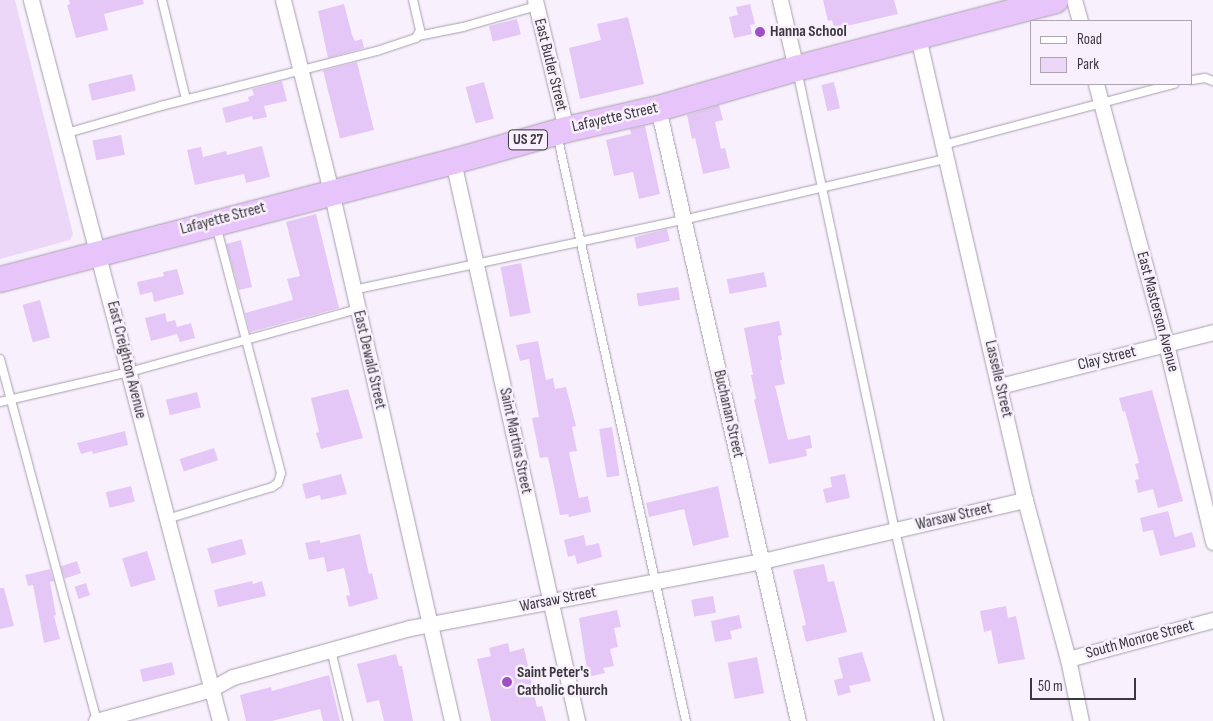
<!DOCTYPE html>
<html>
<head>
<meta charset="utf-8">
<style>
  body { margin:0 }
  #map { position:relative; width:1213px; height:721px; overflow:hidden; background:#f9f0fe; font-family:"Sofia Sans Condensed",sans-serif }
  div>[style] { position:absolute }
  .green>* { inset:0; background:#ecd7f9 }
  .building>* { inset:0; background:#e5c7f7; transform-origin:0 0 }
  .roads { filter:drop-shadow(0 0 1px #a79eac) drop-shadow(0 0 1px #a79eac) }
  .service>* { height:8px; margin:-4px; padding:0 4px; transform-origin:4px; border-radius:4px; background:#fff }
  .minor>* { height:15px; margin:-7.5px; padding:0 7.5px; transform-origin:7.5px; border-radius:7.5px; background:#fff }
  .trunk>* { height:25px; margin:-12.5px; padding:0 12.5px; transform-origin:12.5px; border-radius:12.5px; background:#e7c4fa }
  .dots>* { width:14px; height:14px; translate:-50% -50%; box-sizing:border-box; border:2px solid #f9f0fe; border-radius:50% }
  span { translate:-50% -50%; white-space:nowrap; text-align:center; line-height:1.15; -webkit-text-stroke:5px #f9f0fe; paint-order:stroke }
  .shield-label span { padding:1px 4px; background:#f9f0fe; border:1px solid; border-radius:4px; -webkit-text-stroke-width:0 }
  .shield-label { font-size:15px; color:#3b383d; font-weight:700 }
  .poi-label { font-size:16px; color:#3b383d; font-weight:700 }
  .left { translate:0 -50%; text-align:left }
  .street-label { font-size:16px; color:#3b383d }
  .legend { position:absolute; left:1030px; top:20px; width:162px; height:65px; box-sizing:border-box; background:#f9f0fe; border:1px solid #ada6b1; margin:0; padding:6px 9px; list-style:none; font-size:15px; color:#3b383d }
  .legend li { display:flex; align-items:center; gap:10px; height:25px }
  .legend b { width:25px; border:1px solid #ada6b1 }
  .scale { position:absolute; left:1030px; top:678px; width:106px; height:22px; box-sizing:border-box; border:2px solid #3b383d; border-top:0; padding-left:6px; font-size:15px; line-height:18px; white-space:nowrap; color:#3b383d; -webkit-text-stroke:4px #f9f0fe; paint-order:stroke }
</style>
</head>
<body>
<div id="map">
  <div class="green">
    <i style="clip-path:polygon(0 0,15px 0,73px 234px,70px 240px,0 259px)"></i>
  </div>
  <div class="building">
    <i style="clip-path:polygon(69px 0,143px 0,144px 4px,104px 14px,108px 30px,76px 38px,67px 5px,70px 4px)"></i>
    <i style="clip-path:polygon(823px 0,894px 0,898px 14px,834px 29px,832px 20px,828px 21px)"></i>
    <i style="clip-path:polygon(344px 4px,352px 35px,355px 41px,362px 39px,364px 48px,328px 58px,318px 11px)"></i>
    <i style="clip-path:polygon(750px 4px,755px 24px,750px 25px,752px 34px,734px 38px,729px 17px,738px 15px,736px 7px)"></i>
    <i style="clip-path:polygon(628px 17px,644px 84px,580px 99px,569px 48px,601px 40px,597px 24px)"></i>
    <i style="left:517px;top:19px;width:16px;height:29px;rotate:76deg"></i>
    <i style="left:357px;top:62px;width:70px;height:35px;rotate:76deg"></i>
    <i style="left:132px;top:74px;width:17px;height:45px;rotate:77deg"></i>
    <i style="clip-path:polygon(282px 81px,287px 101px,264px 106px,267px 117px,253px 120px,252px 116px,226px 123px,222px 108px,249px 101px,248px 97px,254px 95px,252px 89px)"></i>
    <i style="left:484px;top:82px;width:38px;height:19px;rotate:75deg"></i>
    <i style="left:834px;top:82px;width:27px;height:13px;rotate:77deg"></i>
    <i style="clip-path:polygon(719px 105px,723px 120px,715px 122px,721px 149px,725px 148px,730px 168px,703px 174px,695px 138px,692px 139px,687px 115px)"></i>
    <i style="clip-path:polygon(645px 126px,660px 194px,639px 199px,633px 172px,614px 176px,606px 140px,631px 134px,630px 129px)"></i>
    <i style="left:121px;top:135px;width:20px;height:29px;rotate:79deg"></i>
    <i style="clip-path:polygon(262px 146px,270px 177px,246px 183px,244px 174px,195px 185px,187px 150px,201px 147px,203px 157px,226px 151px,227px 155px)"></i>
    <i style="clip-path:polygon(316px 214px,339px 308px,250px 332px,245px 313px,293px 300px,287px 279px,300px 276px,286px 222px)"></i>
    <i style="left:667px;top:229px;width:12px;height:34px;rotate:76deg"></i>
    <i style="clip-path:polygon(241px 240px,252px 287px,239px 290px,226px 244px)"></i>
    <i style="left:521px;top:263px;width:51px;height:21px;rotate:79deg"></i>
    <i style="clip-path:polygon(177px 269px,184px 294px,154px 302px,152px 292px,140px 295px,137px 282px,164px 276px,163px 272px)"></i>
    <i style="left:764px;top:272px;width:15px;height:38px;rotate:79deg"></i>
    <i style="left:678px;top:287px;width:13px;height:42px;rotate:81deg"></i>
    <i style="left:40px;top:300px;width:39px;height:18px;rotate:75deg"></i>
    <i style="clip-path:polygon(165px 313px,167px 322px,175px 320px,177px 327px,191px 323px,195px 338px,180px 342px,177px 334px,151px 341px,145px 318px)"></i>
    <i style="clip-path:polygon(779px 321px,782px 335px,778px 336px,782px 360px,780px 360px,785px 384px,775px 386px,788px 440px,810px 435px,812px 448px,806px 449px,807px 456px,769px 464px,754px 400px,756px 399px,751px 375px,753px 375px,744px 328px)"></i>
    <i style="clip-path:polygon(538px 341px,546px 380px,553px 378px,555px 389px,566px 387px,576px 426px,572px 427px,577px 451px,569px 452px,579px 498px,588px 496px,591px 512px,569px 517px,568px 514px,560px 515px,548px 457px,540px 458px,532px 418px,539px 417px,529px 359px,520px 361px,516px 345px)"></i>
    <i style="clip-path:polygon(348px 389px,363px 438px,321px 449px,316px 433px,319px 432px,311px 398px)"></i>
    <i style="clip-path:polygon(1152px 390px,1183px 501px,1158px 508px,1153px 489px,1138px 493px,1135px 480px,1139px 479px,1135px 464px,1139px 463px,1125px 411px,1123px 412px,1119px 398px)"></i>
    <i style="left:197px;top:392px;width:16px;height:32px;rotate:76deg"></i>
    <i style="left:612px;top:427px;width:49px;height:13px;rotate:81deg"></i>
    <i style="clip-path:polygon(125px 431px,128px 445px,93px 454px,92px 451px,81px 454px,77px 443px)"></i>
    <i style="left:214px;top:448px;width:13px;height:36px;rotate:72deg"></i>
    <i style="clip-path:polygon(341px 474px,347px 494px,321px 500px,320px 495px,306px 499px,302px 484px)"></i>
    <i style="clip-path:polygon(845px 474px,850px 498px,826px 503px,823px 489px,832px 487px,830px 477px)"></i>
    <i style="left:131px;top:486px;width:16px;height:26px;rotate:76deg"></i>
    <i style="clip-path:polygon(718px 486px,729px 537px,693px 546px,684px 509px,649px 517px,646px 503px)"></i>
    <i style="clip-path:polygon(1168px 511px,1175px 537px,1192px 532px,1196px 547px,1160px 556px,1153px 530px,1143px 532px,1140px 518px)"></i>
    <i style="clip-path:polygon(360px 534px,369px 574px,372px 573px,378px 599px,349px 607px,346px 596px,350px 595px,344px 568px,327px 572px,324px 557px,309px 560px,305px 543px,320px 540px,320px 543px)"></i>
    <i style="clip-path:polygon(584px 535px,586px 546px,599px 543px,602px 557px,577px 564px,575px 555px,568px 557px,564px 540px)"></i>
    <i style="left:242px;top:539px;width:16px;height:36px;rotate:75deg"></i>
    <i style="left:147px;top:551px;width:30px;height:26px;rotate:73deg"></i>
    <i style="left:77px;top:561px;width:13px;height:17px;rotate:72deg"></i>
    <i style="clip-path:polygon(824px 564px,828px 582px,834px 581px,847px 632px,806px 642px,802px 626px,806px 625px,793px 570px)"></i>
    <i style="clip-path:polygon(50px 569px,54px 581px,50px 582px,56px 615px,54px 616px,60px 639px,44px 643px,33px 585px,28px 586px,25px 575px)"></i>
    <i style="clip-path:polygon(252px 581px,253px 584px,262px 581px,266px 596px,218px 607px,214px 590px)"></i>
    <i style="left:86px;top:583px;width:13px;height:12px;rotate:72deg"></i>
    <i style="clip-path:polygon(0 588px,4px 588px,14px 626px,0 629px)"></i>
    <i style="left:713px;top:596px;width:17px;height:22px;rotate:80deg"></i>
    <i style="clip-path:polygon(1006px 606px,1008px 618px,1016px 616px,1025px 659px,998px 664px,991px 630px,984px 632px,980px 611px)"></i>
    <i style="clip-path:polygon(617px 610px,621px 627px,614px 628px,618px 647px,610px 649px,614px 666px,603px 668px,605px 673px,588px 677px,579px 618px)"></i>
    <i style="clip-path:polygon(739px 615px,742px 628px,730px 631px,732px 639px,715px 642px,711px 621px)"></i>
    <i style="clip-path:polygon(508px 643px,510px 652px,524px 648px,537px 707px,542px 706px,546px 721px,491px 721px,477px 659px,491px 656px,489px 648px)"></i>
    <i style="clip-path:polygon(862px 652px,871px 681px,849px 686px,851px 692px,838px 696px,834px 680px,843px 678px,838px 658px)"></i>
    <i style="clip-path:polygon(396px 654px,399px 666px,402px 666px,413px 721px,384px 721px,379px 700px,367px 703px,357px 664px)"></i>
    <i style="left:757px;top:657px;width:37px;height:30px;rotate:79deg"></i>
    <i style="left:172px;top:662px;width:13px;height:33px;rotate:77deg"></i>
    <i style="clip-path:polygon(329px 675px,340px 721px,323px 721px,320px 709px,272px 721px,246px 721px,240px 695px,271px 687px,272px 691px)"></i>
  </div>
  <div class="roads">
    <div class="service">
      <i style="left:162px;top:0;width:102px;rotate:76.4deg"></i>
      <i style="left:418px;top:36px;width:46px;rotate:-11.3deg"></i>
      <i style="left:463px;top:27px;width:76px;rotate:-16deg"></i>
      <i style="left:797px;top:70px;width:470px;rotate:78deg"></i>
      <i style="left:895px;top:530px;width:196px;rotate:77deg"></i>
      <i style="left:1192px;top:80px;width:13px;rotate:-9deg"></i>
      <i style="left:1205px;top:78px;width:9px;rotate:21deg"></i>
      <i style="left:67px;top:133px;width:98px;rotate:-16deg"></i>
      <i style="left:161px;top:106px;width:223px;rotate:-14.3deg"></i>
      <i style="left:377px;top:51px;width:41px;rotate:-18.4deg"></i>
      <i style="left:416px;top:38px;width:9px;rotate:-63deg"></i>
      <i style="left:420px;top:30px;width:31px;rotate:-103deg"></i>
      <i style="left:557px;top:134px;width:601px;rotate:77.61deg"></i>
      <i style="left:943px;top:145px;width:239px;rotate:-14.8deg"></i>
      <i style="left:353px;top:290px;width:337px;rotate:-12deg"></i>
      <i style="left:683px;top:220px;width:270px;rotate:-13.1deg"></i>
      <i style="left:0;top:359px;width:375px;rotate:75deg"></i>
      <i style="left:0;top:402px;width:132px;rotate:-13.1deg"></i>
      <i style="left:129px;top:372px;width:238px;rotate:-15.4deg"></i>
      <i style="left:167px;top:519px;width:110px;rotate:-16.9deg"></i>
      <i style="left:272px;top:487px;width:7px;rotate:-34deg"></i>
      <i style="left:278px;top:483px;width:10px;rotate:-73deg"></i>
      <i style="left:281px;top:473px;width:255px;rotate:-104.7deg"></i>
      <i style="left:331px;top:650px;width:73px;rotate:76.5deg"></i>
    </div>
    <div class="minor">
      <i style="left:31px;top:0;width:745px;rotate:75.31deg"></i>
      <i style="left:283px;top:0;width:197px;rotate:75.9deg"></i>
      <i style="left:331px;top:191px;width:544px;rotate:77.14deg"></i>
      <i style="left:535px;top:0;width:133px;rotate:76.5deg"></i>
      <i style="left:780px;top:0;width:70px;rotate:76.8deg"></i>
      <i style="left:1074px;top:0;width:22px;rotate:74deg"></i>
      <i style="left:918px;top:37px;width:475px;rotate:77deg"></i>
      <i style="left:1025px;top:500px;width:165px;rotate:74.9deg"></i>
      <i style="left:1068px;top:659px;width:63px;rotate:78.2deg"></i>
      <i style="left:1096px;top:84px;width:269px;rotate:74.9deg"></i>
      <i style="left:1166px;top:344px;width:204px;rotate:76.6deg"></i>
      <i style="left:658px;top:108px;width:629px;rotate:77.14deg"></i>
      <i style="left:453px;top:161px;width:574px;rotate:77.51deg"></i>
      <i style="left:1000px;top:386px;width:220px;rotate:-14.2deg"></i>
      <i style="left:1068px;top:659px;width:150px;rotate:-15.1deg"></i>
      <i style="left:96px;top:721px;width:119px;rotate:-15.5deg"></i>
      <i style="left:211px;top:689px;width:25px;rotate:-29deg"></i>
      <i style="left:233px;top:677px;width:184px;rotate:-15.5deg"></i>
      <i style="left:410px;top:628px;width:358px;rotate:-10.8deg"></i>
      <i style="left:762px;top:561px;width:270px;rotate:-13.1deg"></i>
    </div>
    <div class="trunk">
      <i style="left:0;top:279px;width:468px;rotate:-14.6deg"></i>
      <i style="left:453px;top:161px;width:117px;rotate:-15.8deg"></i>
      <i style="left:566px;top:129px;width:94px;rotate:-12.9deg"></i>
      <i style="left:658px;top:108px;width:144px;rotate:-16.2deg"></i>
      <i style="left:796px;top:68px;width:268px;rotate:-14.7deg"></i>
    </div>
  </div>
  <div class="dots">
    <i style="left:760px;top:32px;background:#9c50c2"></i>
    <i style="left:507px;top:682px;background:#9c50c2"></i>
  </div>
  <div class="shield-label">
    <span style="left:528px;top:140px">US 27</span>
  </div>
  <div class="poi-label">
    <span class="left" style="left:770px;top:32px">Hanna School</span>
    <span class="left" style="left:517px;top:682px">Saint Peter's<br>Catholic Church</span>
  </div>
  <div class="street-label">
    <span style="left:550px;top:65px;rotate:76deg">East Butler Street</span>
    <span style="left:615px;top:118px;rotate:-13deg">Lafayette Street</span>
    <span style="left:223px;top:219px;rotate:-15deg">Lafayette Street</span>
    <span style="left:1157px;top:312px;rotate:75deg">East Masterson Avenue</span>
    <span style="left:1107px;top:359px;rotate:-14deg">Clay Street</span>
    <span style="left:126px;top:360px;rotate:76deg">East Creighton Avenue</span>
    <span style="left:369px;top:360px;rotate:77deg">East Dewald Street</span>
    <span style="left:998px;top:379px;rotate:77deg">Lasselle Street</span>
    <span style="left:728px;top:414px;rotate:77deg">Buchanan Street</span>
    <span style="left:515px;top:441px;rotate:78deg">Saint Martins Street</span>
    <span style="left:954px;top:517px;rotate:-13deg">Warsaw Street</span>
    <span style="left:558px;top:600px;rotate:-11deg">Warsaw Street</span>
    <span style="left:1140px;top:640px;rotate:-15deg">South Monroe Street</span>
  </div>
  <ul class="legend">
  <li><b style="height:6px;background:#fff"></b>Road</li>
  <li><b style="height:14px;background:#ecd7f9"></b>Park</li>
  </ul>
  <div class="scale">50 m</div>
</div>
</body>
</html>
